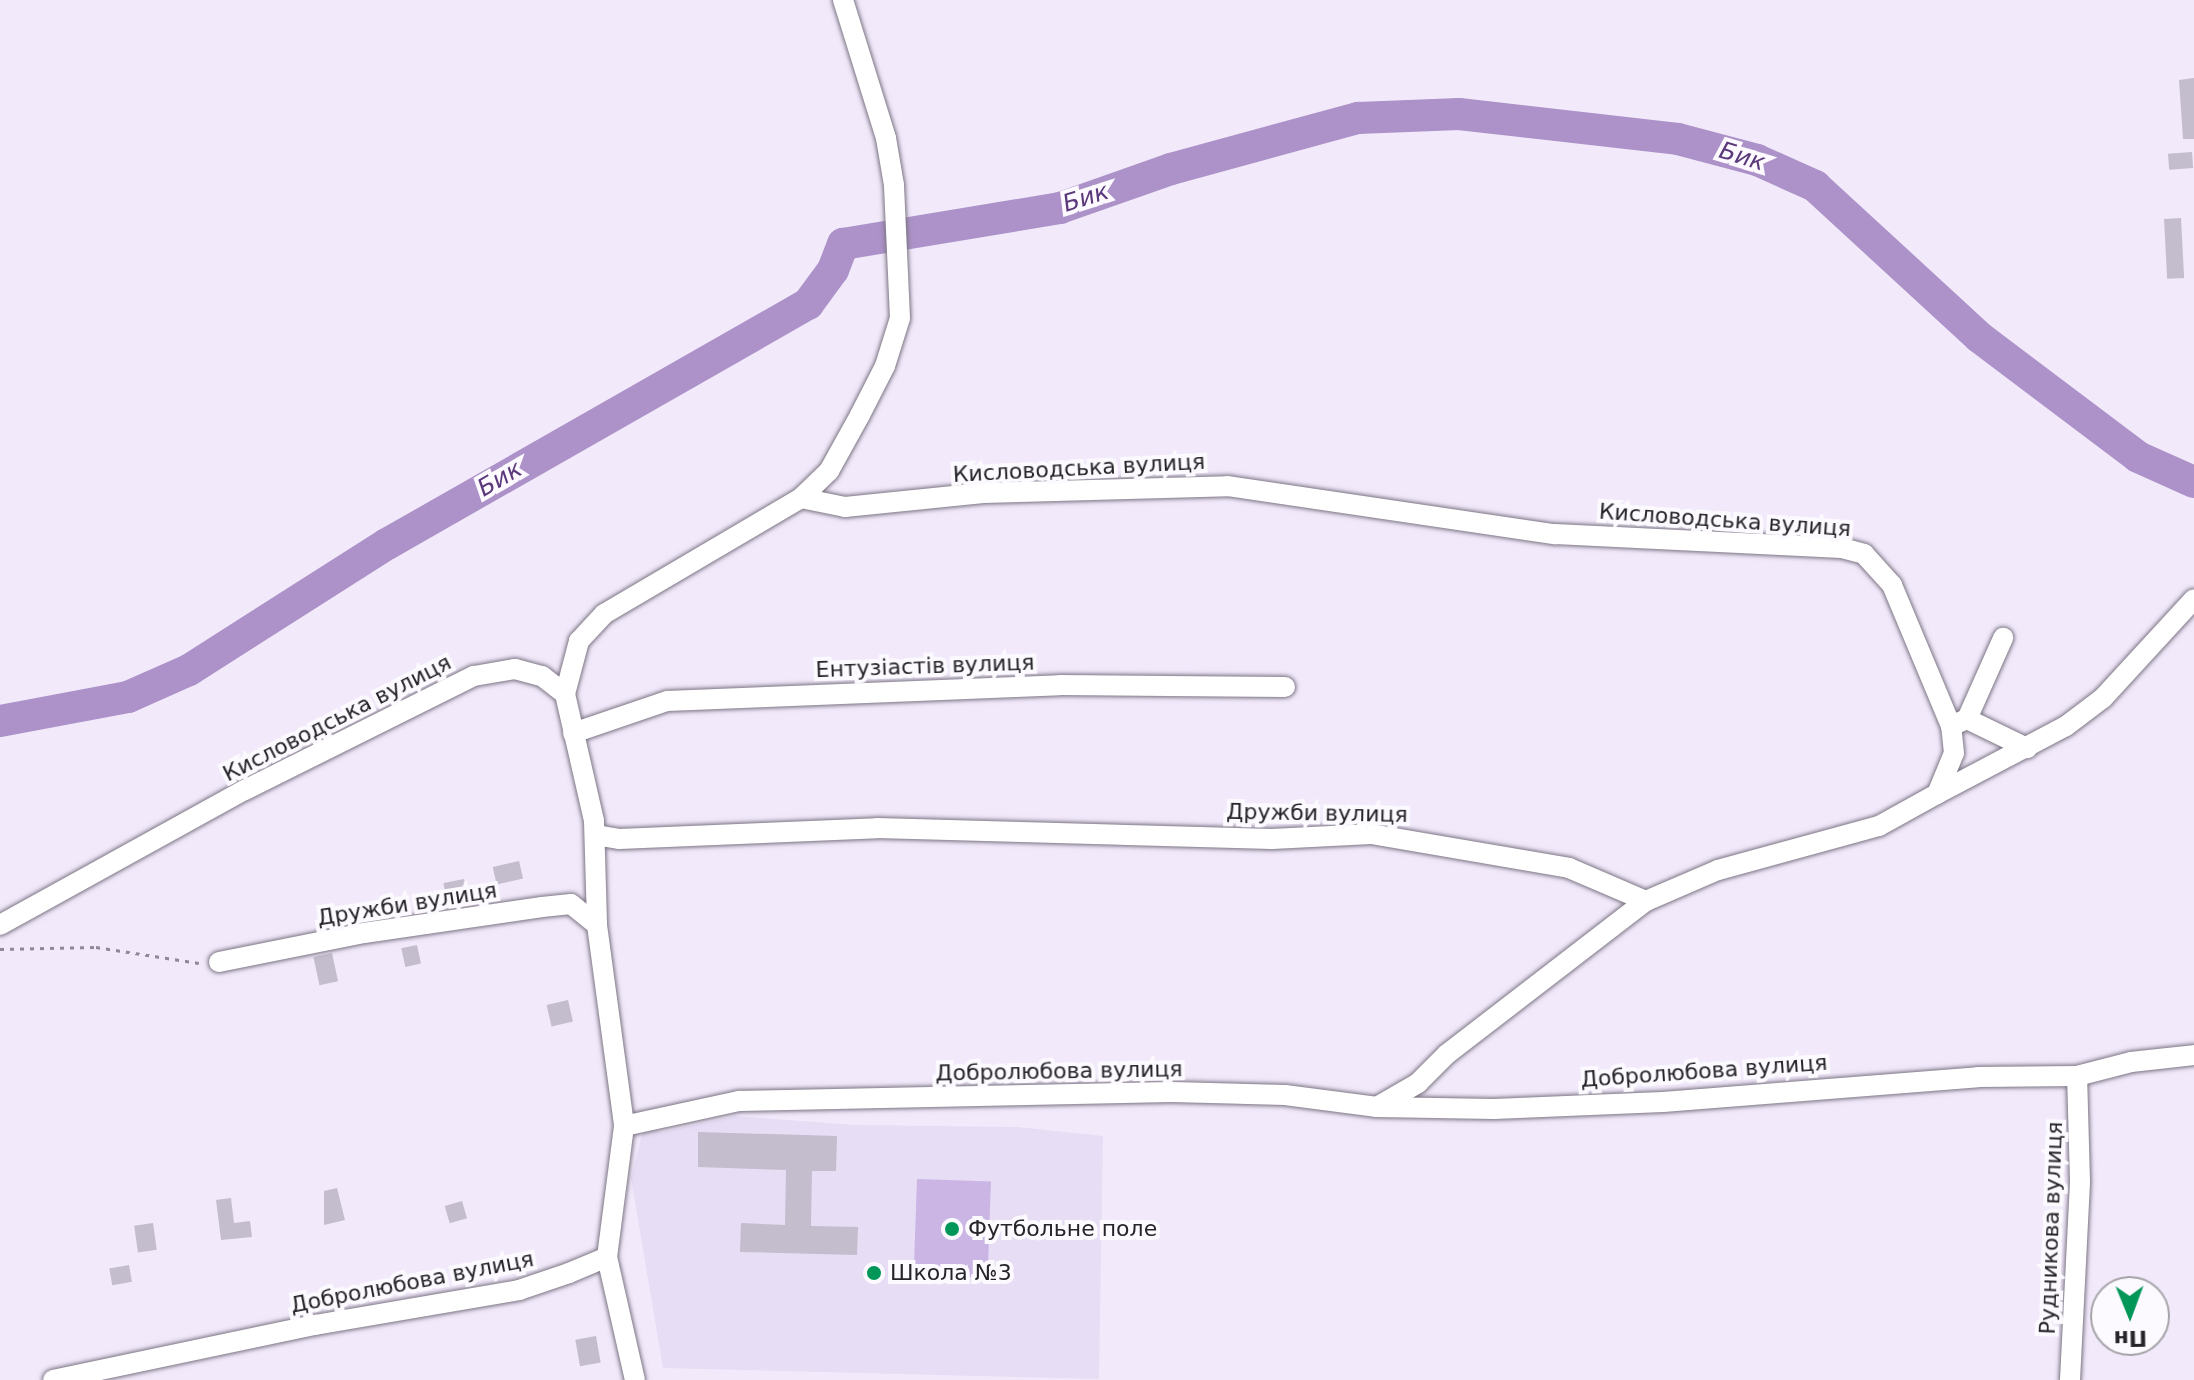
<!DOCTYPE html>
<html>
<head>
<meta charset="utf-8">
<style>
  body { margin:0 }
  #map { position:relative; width:2194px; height:1380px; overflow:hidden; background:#f2eafb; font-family:"DejaVu Sans",sans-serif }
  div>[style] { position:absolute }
  .built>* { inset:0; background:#e7ddf5 }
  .green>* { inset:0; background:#cbb5e4; transform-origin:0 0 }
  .river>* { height:32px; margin:-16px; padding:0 16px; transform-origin:16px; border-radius:16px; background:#ac92c8 }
  .building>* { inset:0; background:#c4bdcd; transform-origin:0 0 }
  .path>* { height:3px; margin-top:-1.5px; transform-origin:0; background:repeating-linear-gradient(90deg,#8e8994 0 4px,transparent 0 10px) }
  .roads { filter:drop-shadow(0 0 2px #7c7584) drop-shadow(0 0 2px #7c7584) }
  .minor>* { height:20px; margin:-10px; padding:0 10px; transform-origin:10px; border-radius:10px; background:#fff }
  .dots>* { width:22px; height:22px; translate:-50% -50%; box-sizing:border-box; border:4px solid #fcfafe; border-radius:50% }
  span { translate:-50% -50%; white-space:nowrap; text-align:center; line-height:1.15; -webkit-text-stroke:8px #fcfafe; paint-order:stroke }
  .street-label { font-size:22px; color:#262329 }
  .poi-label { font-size:22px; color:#262329 }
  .left { translate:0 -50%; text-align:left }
  .water-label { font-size:24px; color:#5a387a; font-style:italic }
  .north { position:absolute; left:2090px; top:1276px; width:80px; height:80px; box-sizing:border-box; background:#fcfafe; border:2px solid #a6a4a9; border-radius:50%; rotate:179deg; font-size:22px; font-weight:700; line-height:32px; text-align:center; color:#262329 }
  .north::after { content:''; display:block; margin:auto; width:28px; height:36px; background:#029758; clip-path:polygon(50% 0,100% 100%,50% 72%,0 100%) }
</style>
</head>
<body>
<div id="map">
  <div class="built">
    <i style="clip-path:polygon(735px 1116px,854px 1125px,1017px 1127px,1103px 1136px,1099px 1379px,663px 1368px,631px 1178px,644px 1127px,662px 1132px)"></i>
  </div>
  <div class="green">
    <i style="left:917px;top:1179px;width:74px;height:96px;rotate:2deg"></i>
  </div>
  <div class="river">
    <i style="left:0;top:721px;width:130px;rotate:-10.6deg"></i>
    <i style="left:128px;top:697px;width:67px;rotate:-23.9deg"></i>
    <i style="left:189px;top:670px;width:235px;rotate:-32.5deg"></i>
    <i style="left:387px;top:544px;width:485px;rotate:-29.7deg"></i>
    <i style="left:808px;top:304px;width:42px;rotate:-53.7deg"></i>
    <i style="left:833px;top:270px;width:28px;rotate:-69deg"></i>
    <i style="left:843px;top:244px;width:220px;rotate:-9.4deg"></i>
    <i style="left:1060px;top:208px;width:118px;rotate:-19.4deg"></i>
    <i style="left:1171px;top:169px;width:194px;rotate:-15.3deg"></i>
    <i style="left:1358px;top:118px;width:101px;rotate:-2.3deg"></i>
    <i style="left:1459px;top:114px;width:220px;rotate:6.5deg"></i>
    <i style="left:1678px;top:139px;width:82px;rotate:14.9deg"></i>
    <i style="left:1757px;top:160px;width:64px;rotate:24.1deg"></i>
    <i style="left:1815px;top:186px;width:223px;rotate:42.6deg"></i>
    <i style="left:1979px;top:337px;width:199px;rotate:37deg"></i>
    <i style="left:2138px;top:457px;width:61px;rotate:24.1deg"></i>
  </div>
  <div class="building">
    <i style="clip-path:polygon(2194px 78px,2194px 139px,2183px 139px,2179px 80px)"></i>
    <i style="left:2192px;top:152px;width:16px;height:24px;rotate:86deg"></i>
    <i style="left:2181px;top:218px;width:60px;height:17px;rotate:87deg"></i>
    <i style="left:519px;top:861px;width:18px;height:27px;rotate:77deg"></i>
    <i style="left:464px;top:879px;width:15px;height:21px;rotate:79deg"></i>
    <i style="left:417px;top:945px;width:19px;height:16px;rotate:78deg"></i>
    <i style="left:332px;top:953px;width:29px;height:19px;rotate:78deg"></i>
    <i style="left:568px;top:1000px;width:22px;height:22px;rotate:77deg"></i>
    <i style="clip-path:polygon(698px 1132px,837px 1136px,836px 1171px,812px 1171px,811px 1226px,858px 1227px,857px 1255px,740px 1252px,741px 1223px,785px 1225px,786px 1170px,698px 1167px)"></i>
    <i style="clip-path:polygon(337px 1188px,345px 1220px,324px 1225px,324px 1191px)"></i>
    <i style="clip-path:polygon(231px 1198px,234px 1223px,250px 1221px,252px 1237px,221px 1240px,216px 1200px)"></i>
    <i style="left:462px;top:1201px;width:18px;height:18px;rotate:74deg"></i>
    <i style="left:153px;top:1223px;width:27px;height:19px;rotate:82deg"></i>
    <i style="left:129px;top:1265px;width:17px;height:20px;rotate:80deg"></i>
    <i style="left:596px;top:1336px;width:27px;height:21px;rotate:80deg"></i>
  </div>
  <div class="path">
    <i style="left:0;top:949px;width:96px;rotate:-1.2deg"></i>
    <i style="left:96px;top:947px;width:104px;rotate:8.8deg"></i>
  </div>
  <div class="roads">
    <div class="minor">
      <i style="left:801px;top:498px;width:39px;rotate:-44deg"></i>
      <i style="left:829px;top:471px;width:64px;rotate:-61deg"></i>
      <i style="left:860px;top:415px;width:55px;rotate:-63deg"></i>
      <i style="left:885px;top:366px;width:50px;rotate:-72.6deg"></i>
      <i style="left:900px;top:318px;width:133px;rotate:-92.6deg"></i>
      <i style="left:894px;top:185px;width:48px;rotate:-99.7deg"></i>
      <i style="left:886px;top:138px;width:145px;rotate:-107.3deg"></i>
      <i style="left:565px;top:694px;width:130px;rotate:77.1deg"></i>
      <i style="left:594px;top:821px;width:104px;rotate:88.3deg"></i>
      <i style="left:597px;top:925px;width:203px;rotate:82.3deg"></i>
      <i style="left:1967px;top:719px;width:67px;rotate:25.8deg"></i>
      <i style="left:573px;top:733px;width:99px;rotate:-18.8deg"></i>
      <i style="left:667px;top:701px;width:393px;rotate:-2.3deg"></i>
      <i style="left:1060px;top:685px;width:225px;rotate:0.5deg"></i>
      <i style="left:1937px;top:794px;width:146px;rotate:-27.8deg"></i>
      <i style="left:2066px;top:726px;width:46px;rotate:-37.1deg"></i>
      <i style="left:2103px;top:698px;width:134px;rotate:-47.4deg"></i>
      <i style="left:595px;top:835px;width:24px;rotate:9deg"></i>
      <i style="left:619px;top:839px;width:258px;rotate:-2.4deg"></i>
      <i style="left:877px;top:828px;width:395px;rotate:1.6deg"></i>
      <i style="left:1272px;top:839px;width:99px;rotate:-2.9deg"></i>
      <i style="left:1371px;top:834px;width:201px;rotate:9.7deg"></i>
      <i style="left:1569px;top:868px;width:84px;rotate:23.2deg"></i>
      <i style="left:1646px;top:901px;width:78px;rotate:-23.3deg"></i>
      <i style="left:1718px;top:870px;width:167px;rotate:-15.3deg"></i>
      <i style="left:1879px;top:826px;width:66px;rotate:-28.9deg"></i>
      <i style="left:1937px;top:794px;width:44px;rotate:-67.5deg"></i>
      <i style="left:1954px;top:753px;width:27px;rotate:-96deg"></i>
      <i style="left:0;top:925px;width:280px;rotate:-28.9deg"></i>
      <i style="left:245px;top:790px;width:256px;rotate:-26.5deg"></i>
      <i style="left:474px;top:676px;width:42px;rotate:-9.7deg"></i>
      <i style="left:515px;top:669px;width:28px;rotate:15deg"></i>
      <i style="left:542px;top:676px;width:29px;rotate:38deg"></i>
      <i style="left:565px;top:694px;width:55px;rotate:-75.2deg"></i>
      <i style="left:579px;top:641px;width:37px;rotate:-47deg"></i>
      <i style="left:604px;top:614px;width:229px;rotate:-30.5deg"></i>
      <i style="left:801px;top:498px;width:45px;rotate:11.6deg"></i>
      <i style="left:845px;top:507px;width:139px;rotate:-5.8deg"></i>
      <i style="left:983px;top:493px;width:245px;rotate:-1.6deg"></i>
      <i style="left:1228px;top:486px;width:331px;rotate:8.4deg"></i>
      <i style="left:1555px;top:534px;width:287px;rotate:2.8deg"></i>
      <i style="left:1842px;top:548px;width:23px;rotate:15deg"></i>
      <i style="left:1864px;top:554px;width:42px;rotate:47.9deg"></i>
      <i style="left:1892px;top:585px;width:153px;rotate:67.3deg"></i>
      <i style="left:1951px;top:726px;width:17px;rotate:-24deg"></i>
      <i style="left:1967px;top:719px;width:89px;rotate:-66deg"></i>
      <i style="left:219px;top:962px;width:148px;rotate:-11.3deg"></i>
      <i style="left:364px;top:933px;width:180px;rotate:-8.3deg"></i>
      <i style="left:542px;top:907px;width:29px;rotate:-6deg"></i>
      <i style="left:571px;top:904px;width:33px;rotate:39deg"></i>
      <i style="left:1377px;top:1107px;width:48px;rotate:-30.3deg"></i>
      <i style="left:1418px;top:1083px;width:41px;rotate:-45deg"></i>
      <i style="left:1447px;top:1054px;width:251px;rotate:-37.6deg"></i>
      <i style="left:607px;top:1257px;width:126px;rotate:77.2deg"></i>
      <i style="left:53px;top:1380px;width:268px;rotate:-11.9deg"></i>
      <i style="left:315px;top:1325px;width:207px;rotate:-9.7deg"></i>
      <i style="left:519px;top:1290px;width:53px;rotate:-18.8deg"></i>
      <i style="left:569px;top:1273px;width:41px;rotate:-22.8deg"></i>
      <i style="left:607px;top:1257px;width:132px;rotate:-82.6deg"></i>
      <i style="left:624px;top:1126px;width:118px;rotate:-12.3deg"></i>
      <i style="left:739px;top:1101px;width:432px;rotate:-1.2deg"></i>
      <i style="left:1171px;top:1092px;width:114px;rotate:1.5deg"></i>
      <i style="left:1285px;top:1095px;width:93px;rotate:7.4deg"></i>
      <i style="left:1377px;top:1107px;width:117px;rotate:1deg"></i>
      <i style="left:1494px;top:1109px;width:169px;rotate:-2.4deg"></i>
      <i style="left:1663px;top:1102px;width:316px;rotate:-4.5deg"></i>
      <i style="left:1978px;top:1077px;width:99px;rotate:-0.6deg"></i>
      <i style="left:2077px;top:1076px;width:56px;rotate:-14.5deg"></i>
      <i style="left:2131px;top:1062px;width:63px;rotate:-6.3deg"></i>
      <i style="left:2070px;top:1380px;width:199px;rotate:-87.1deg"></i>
      <i style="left:2080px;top:1181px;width:105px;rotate:-91.6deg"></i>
    </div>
  </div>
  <div class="dots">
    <i style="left:952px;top:1229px;background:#029758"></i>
    <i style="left:874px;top:1273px;background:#029758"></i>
  </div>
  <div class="street-label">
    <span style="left:1079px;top:468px;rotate:-3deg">Кисловодська вулиця</span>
    <span style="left:1725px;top:520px;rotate:4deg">Кисловодська вулиця</span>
    <span style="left:925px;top:666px;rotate:-2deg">Ентузіастів вулиця</span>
    <span style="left:337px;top:718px;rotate:-27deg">Кисловодська вулиця</span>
    <span style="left:1317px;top:813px;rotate:1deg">Дружби вулиця</span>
    <span style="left:407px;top:904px;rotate:-9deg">Дружби вулиця</span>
    <span style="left:1059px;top:1071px;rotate:-1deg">Добролюбова вулиця</span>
    <span style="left:1704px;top:1071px;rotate:-4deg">Добролюбова вулиця</span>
    <span style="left:2051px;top:1228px;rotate:-88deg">Рудникова вулиця</span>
    <span style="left:412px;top:1282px;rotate:-11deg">Добролюбова вулиця</span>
  </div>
  <div class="poi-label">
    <span class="left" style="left:968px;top:1229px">Футбольне поле</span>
    <span class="left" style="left:890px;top:1273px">Школа №3</span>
  </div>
  <div class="water-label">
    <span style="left:1742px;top:157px;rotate:17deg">Бик</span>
    <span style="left:1086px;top:198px;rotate:-18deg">Бик</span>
    <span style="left:500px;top:479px;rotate:-30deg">Бик</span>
  </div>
  <div class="north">Пн</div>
</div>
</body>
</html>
